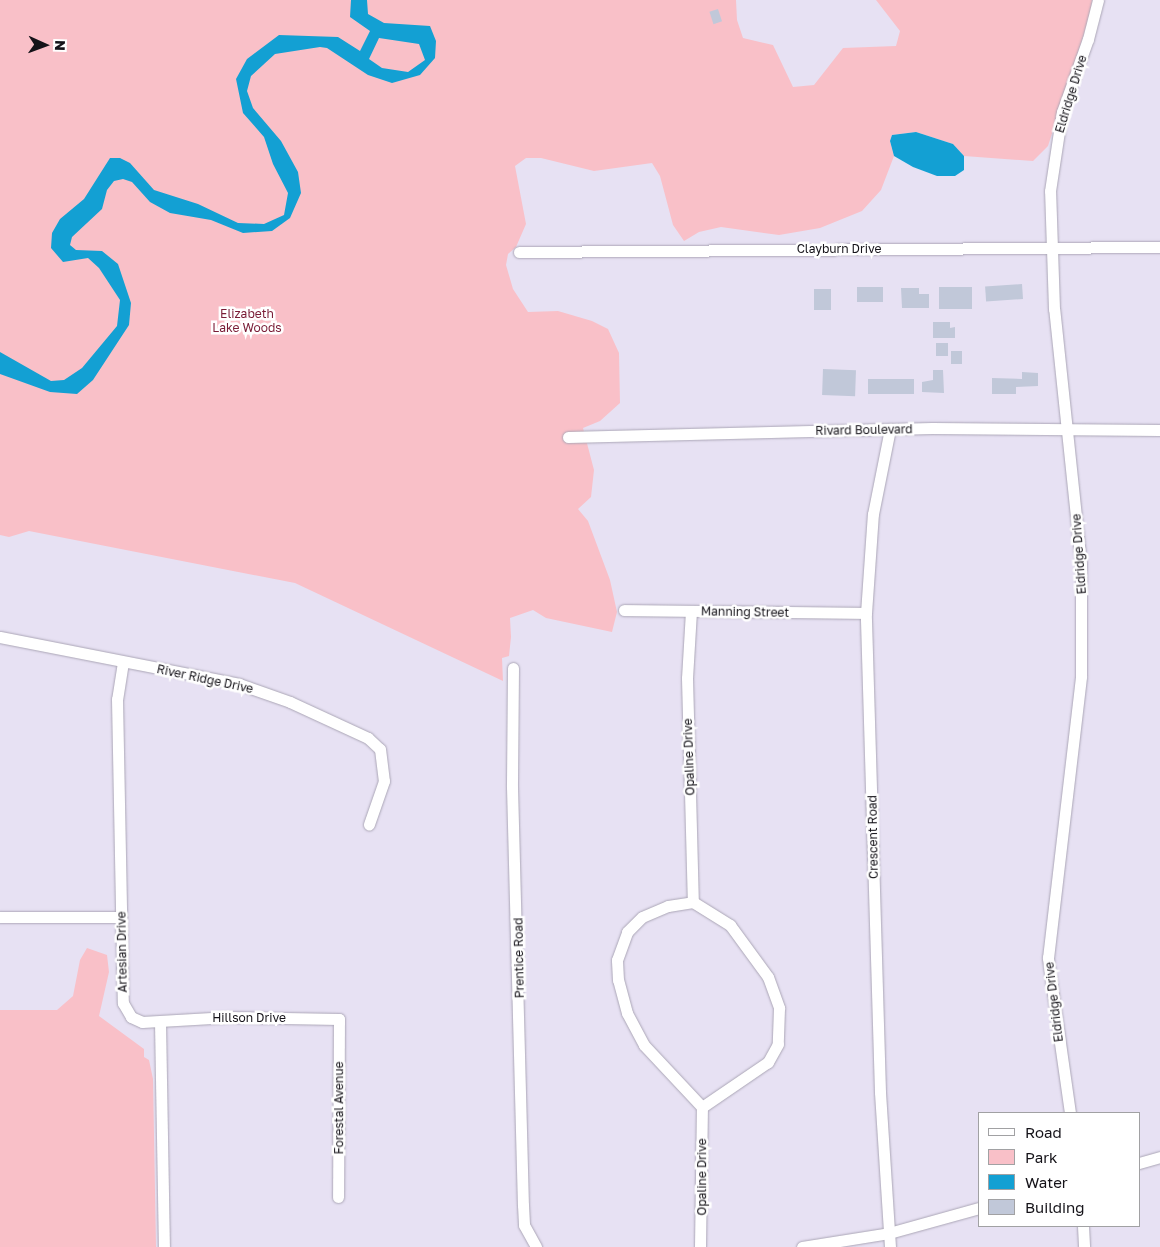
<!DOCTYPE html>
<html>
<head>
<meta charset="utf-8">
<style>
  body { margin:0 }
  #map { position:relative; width:1160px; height:1247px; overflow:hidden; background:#e7e1f3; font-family:"Golos Text",sans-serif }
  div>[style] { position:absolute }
  .green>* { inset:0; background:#f9c0c8 }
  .water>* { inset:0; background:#13a0d3 }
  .building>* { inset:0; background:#c1c8d9; transform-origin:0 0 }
  .roads { filter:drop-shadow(0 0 1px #aba6b6) drop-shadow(0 0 1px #aba6b6) }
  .minor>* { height:11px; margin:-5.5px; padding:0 5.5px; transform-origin:5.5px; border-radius:5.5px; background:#fff }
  span { translate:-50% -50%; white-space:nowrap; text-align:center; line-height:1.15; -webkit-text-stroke:5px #fff; paint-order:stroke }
  .street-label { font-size:12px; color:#151319 }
  .park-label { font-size:12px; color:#791c36 }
  .legend { position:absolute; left:978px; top:1112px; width:162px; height:115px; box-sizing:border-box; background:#fff; border:1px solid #a1a1a3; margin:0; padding:6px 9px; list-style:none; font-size:15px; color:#151319 }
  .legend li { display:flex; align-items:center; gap:10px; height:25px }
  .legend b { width:25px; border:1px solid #a1a1a3 }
  .north { position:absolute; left:20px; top:20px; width:50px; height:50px; -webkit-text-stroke:4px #fff; paint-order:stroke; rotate:92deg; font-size:14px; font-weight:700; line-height:20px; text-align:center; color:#151319 }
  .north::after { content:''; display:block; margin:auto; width:18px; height:22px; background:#151319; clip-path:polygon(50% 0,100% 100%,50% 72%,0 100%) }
</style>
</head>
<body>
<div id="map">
  <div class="green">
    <i style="clip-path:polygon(0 0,736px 0,737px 20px,743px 38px,773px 45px,793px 87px,814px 85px,843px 48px,896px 46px,900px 31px,876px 0,1092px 0,1090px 15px,1048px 146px,1033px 161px,964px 156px,953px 144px,916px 132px,892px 135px,890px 141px,894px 156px,881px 190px,862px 211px,820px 228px,779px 235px,721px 227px,699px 232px,684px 241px,673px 225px,660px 176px,652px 163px,594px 171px,541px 158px,526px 158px,515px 166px,526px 224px,516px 247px,508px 254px,506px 265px,513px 289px,528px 312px,558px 311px,592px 321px,608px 329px,619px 353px,620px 403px,600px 421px,583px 428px,594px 470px,591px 497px,578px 509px,588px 521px,610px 580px,617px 612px,612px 632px,546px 618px,533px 610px,510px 618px,511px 637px,509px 656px,502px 658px,503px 681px,295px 583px,29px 531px,9px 537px,0 535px)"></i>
    <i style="clip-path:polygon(87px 948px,107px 955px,109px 972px,99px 1016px,144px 1049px,144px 1057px,149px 1060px,153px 1079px,156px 1247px,0 1247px,0 1010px,57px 1010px,73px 996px,80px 960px)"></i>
  </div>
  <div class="water">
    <i style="clip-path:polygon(evenodd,351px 0,367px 0,368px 14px,384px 23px,430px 26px,436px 41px,435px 58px,420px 75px,392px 83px,368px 75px,327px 48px,320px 47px,275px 54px,251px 76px,247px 91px,253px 108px,281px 141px,298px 172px,301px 193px,290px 218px,272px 231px,243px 233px,211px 220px,170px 213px,150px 202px,132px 182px,123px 179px,114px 181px,107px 190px,102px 209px,72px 237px,70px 245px,76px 250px,102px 251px,118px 264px,131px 303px,129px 325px,93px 380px,77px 394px,50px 392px,0 374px,0 352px,51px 381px,64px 380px,82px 368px,117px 326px,120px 300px,99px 268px,88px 258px,63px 262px,51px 248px,52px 233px,60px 219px,84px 199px,110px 158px,120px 158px,130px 163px,154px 190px,198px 204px,238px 223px,264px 224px,284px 215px,288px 193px,273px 164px,264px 137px,243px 113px,236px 79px,247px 59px,279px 35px,338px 37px,360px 51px,370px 31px,350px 17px,351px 0,379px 38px,419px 44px,425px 60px,408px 72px,382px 68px,369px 59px,379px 38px)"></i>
    <i style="clip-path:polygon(916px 132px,953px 144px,964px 156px,964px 170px,955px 176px,937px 176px,913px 167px,894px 156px,890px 141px,892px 135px)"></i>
  </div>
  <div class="building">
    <i style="left:718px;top:9px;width:13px;height:9px;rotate:72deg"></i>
    <i style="left:1022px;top:284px;width:15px;height:37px;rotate:86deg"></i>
    <i style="left:883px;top:287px;width:15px;height:26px;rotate:90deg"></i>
    <i style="left:939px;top:287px;width:33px;height:22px"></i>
    <i style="clip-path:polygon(901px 288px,919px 288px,919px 294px,929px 294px,929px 308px,902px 308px)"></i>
    <i style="left:814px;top:289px;width:17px;height:21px"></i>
    <i style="clip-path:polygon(933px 322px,950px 322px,950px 328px,955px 327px,955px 338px,933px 338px)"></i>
    <i style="left:936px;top:343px;width:12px;height:13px"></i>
    <i style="left:951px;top:351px;width:11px;height:13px"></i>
    <i style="left:823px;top:369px;width:33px;height:26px;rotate:2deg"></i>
    <i style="clip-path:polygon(933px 370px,943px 370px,944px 393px,922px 392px,922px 382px,933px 380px)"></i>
    <i style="clip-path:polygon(1022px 372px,1038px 373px,1038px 386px,1016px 387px,1016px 394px,992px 394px,992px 378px,1022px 379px)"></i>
    <i style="left:914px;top:379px;width:15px;height:46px;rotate:90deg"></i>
  </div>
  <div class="roads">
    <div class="minor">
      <i style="left:519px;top:252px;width:641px;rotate:-0.45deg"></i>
      <i style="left:568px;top:437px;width:364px;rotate:-1.4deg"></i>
      <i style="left:932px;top:428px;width:228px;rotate:0.5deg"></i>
      <i style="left:624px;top:610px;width:242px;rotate:0.7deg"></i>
      <i style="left:691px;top:611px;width:67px;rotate:93.4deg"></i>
      <i style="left:687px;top:678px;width:224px;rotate:88.5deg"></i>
      <i style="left:0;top:637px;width:244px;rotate:11.1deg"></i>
      <i style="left:239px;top:684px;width:54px;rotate:19.4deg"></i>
      <i style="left:290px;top:702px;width:86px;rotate:24.8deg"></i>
      <i style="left:368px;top:738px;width:16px;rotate:43deg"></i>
      <i style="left:380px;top:749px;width:32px;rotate:83deg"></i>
      <i style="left:384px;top:781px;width:46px;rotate:109.2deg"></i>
      <i style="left:123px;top:662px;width:37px;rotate:99deg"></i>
      <i style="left:117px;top:699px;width:304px;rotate:88.9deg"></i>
      <i style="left:123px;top:1003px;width:16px;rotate:60deg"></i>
      <i style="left:131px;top:1017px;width:12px;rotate:24deg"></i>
      <i style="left:142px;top:1022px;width:87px;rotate:-3.3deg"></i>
      <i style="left:229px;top:1017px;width:110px;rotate:1deg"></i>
      <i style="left:339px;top:1019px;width:178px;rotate:90.3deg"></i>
      <i style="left:513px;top:668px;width:119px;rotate:90.5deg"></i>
      <i style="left:512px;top:787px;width:418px;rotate:88.5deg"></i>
      <i style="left:523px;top:1205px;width:20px;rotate:87deg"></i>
      <i style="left:524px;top:1225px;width:25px;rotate:61deg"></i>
      <i style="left:0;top:917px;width:121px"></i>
      <i style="left:160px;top:1022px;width:225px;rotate:89deg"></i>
      <i style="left:1070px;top:1113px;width:157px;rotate:-98.1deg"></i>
      <i style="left:1048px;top:958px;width:284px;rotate:-83.3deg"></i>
      <i style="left:1081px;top:676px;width:112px;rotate:-90deg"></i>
      <i style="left:1081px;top:564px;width:256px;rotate:-96deg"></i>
      <i style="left:1054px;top:309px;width:118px;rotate:-91.9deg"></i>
      <i style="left:1050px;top:191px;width:80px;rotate:-81.4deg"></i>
      <i style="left:1062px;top:112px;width:77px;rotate:-70.4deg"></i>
      <i style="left:1088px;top:39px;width:40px;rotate:-75.6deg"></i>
      <i style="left:1139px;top:1163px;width:22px;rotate:-16deg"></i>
      <i style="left:1083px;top:1226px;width:21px;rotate:87deg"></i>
      <i style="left:700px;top:1247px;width:140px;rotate:-89.2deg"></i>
      <i style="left:702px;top:1107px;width:85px;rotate:-133.1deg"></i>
      <i style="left:644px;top:1045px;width:36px;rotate:-118deg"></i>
      <i style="left:627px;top:1013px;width:34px;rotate:-105deg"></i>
      <i style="left:618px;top:980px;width:20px;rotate:-93deg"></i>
      <i style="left:617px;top:960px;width:30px;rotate:-70deg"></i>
      <i style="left:627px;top:932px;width:21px;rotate:-45deg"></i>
      <i style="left:642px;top:917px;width:28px;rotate:-23deg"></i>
      <i style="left:668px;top:906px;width:25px;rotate:-9deg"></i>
      <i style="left:693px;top:902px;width:44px;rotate:31.9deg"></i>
      <i style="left:730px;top:925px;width:64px;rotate:53.8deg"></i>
      <i style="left:768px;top:977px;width:33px;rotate:70deg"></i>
      <i style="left:779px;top:1008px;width:36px;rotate:92deg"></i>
      <i style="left:778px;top:1044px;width:21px;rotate:119deg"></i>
      <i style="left:768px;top:1062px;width:80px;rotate:145.7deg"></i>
      <i style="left:802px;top:1247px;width:88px;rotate:-9.1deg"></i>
      <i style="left:889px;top:1233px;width:93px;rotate:-15.5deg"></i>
      <i style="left:890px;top:1247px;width:155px;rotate:-93.7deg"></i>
      <i style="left:880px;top:1092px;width:479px;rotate:-91.7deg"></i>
      <i style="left:866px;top:613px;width:99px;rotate:-86deg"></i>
      <i style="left:873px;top:514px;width:87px;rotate:-78.7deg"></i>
    </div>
  </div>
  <div class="street-label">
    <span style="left:1071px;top:94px;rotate:-73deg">Eldridge Drive</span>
    <span style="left:839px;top:249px">Clayburn Drive</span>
    <span style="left:864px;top:430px;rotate:-1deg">Rivard Boulevard</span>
    <span style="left:1079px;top:554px;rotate:-94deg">Eldridge Drive</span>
    <span style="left:745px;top:612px;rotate:1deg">Manning Street</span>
    <span style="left:205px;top:679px;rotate:12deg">River Ridge Drive</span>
    <span style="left:689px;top:757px;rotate:-92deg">Opaline Drive</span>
    <span style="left:873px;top:837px;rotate:-91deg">Crescent Road</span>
    <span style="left:122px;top:952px;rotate:-91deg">Artesian Drive</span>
    <span style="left:519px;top:958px;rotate:-91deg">Prentice Road</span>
    <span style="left:1054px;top:1002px;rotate:-97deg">Eldridge Drive</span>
    <span style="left:249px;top:1018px">Hillson Drive</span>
    <span style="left:339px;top:1108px;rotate:-90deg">Forestal Avenue</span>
    <span style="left:702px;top:1177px;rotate:-90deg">Opaline Drive</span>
  </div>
  <div class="park-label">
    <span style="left:247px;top:321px">Elizabeth<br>Lake Woods</span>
  </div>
  <ul class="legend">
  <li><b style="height:6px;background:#fff"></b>Road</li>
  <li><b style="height:14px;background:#f9c0c8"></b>Park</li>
  <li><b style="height:14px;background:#13a0d3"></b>Water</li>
  <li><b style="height:14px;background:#c1c8d9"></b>Building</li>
  </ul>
  <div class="north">N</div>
</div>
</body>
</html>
